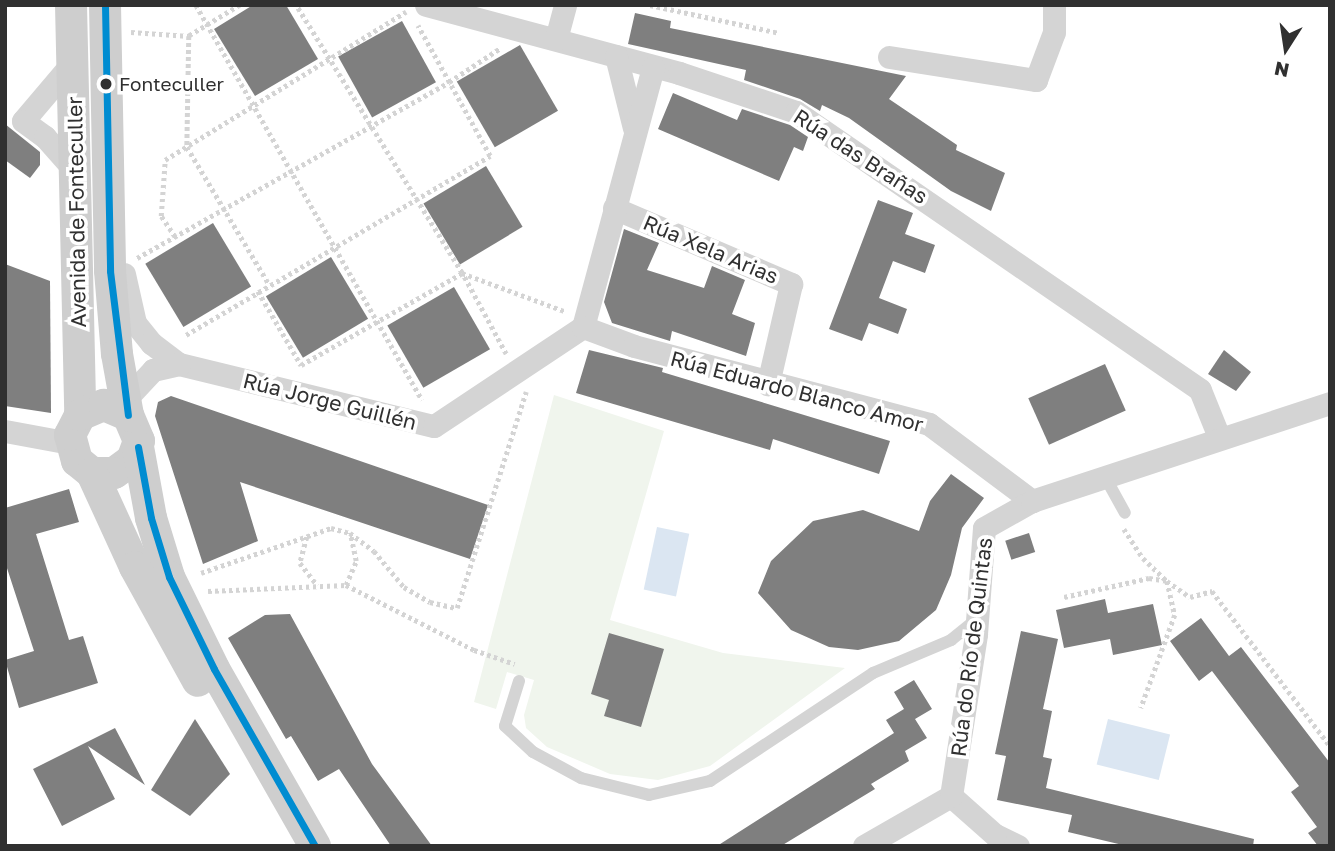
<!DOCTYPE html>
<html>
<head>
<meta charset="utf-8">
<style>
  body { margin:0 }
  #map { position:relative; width:1335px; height:851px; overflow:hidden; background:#fff; font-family:"Golos Text",sans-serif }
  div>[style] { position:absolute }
  .green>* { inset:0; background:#f0f5ed }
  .water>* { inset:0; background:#dbe6f2; transform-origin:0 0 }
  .building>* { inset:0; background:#7f7f7f; transform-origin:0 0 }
  .path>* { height:4.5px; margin-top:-2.25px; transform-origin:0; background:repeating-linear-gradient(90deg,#d4d4d4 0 3.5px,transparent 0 7px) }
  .lane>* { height:12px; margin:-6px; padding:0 6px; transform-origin:6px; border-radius:6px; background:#d4d4d4 }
  .street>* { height:23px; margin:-11.5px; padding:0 11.5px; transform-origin:11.5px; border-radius:11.5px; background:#d4d4d4 }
  .secondary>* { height:32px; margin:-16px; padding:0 16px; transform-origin:16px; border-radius:16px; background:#cecece }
  .bus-1>* { height:7px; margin:-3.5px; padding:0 3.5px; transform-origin:3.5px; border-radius:3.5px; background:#008cd1 }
  .dots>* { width:19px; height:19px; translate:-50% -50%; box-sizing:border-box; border:4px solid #fff; border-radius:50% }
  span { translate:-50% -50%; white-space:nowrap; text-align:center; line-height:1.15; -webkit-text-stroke:7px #fff; paint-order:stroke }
  .bus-label { font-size:19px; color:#303030 }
  .left { translate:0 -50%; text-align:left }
  .street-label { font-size:21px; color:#303030 }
  .frame { position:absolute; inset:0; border:7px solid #303030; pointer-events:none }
  .north { position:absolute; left:1251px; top:14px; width:70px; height:70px; -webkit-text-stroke:5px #fff; paint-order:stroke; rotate:192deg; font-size:19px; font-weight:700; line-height:28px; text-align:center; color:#303030 }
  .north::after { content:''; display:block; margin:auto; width:24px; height:32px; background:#303030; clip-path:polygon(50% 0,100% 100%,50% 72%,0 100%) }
</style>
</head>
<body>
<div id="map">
  <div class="green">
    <i style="clip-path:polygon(554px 395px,664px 431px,610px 620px,723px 653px,845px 668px,710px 766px,658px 780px,610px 774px,547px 747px,526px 728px,524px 715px,534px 680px,507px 672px,496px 709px,474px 702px)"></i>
  </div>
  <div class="water">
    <i style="left:657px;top:527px;width:33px;height:64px;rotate:12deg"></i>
    <i style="left:1108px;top:719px;width:64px;height:47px;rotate:14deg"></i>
  </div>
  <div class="building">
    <i style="clip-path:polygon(253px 5px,286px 5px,318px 59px,255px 96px,214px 29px)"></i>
    <i style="clip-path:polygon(635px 13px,671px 21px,670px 28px,906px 76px,889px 99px,957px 145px,956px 150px,1005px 173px,991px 211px,951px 191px,849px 118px,822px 105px,820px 111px,800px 99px,744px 80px,746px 70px,628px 44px)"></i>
    <i style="left:402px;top:21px;width:70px;height:73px;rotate:61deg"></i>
    <i style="left:520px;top:45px;width:76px;height:73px;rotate:60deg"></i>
    <i style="clip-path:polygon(673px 93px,737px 120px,742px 109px,790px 125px,808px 137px,803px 151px,794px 147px,779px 181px,658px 129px)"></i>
    <i style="clip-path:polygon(5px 124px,40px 152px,40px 165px,30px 178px,5px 160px)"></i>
    <i style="left:486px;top:166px;width:71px;height:73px;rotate:59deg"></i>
    <i style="clip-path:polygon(878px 200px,913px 213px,905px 234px,935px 245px,925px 273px,893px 261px,879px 298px,907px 309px,898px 334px,869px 323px,862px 341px,829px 329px)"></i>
    <i style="left:213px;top:223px;width:74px;height:79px;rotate:59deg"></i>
    <i style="clip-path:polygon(624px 229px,659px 243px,647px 270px,704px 288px,712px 266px,745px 280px,732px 314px,755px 323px,746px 356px,672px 331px,670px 341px,612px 323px,604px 302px)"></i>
    <i style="left:331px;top:257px;width:72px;height:76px;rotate:59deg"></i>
    <i style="clip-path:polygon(5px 264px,50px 281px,51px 413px,5px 406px)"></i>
    <i style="left:454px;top:287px;width:72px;height:77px;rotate:60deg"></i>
    <i style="clip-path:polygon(589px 350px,663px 368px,662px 372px,890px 441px,879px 474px,773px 439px,770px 450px,576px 393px)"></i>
    <i style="clip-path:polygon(1224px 350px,1251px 372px,1236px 391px,1208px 374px)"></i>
    <i style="left:1105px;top:364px;width:51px;height:84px;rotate:66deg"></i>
    <i style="clip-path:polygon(171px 396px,488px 505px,470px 559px,240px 482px,258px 541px,203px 564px,155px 416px,158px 402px)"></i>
    <i style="clip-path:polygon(951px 474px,984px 498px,962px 528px,951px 575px,936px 610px,899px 641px,858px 650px,829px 647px,791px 630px,758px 593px,771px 561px,813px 521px,863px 510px,919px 531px,930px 501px)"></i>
    <i style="clip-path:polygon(69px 489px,79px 522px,36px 534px,69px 640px,83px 636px,98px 683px,19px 708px,5px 660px,34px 651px,5px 562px,5px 508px)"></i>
    <i style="left:1029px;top:533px;width:20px;height:25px;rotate:72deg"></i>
    <i style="clip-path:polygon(1105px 599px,1108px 613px,1153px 604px,1162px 645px,1113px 655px,1110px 639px,1064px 648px,1056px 610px)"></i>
    <i style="clip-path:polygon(290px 614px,372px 764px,432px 846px,391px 846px,339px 769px,318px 781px,291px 736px,286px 739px,228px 638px,265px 615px)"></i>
    <i style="clip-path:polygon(1201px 618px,1229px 656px,1241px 647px,1330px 763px,1330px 846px,1318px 846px,1308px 833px,1317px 827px,1291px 792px,1299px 786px,1212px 671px,1199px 681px,1170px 641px)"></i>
    <i style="clip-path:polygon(1021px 631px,1058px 639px,1043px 709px,1052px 711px,1043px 757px,1052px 759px,1046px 788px,1254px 839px,1253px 846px,1127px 846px,1068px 832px,1072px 815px,997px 800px,1006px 756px,995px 754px)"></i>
    <i style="clip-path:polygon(609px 633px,664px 649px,641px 727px,604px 716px,609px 700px,591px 694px)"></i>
    <i style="clip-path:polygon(914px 680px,932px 709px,915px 719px,927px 738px,905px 751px,909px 761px,871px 784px,875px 789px,781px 846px,717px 846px,894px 733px,886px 720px,904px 709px,894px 692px)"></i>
    <i style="clip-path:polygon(195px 719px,230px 774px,190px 816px,151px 790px)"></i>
    <i style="clip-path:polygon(115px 728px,145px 785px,88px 746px,115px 799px,62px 826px,33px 769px)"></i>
  </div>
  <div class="path">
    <i style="left:196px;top:5px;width:455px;rotate:60.2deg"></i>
    <i style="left:240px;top:5px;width:60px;rotate:148.7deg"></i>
    <i style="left:189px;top:36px;width:111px;rotate:91deg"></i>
    <i style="left:187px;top:147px;width:160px;rotate:59.1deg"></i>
    <i style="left:650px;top:5px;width:132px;rotate:12.2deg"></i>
    <i style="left:131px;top:32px;width:58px;rotate:3.9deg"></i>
    <i style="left:175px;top:237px;width:25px;rotate:-124deg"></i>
    <i style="left:161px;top:216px;width:56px;rotate:-85.9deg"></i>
    <i style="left:165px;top:160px;width:283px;rotate:-31.6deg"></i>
    <i style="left:137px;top:258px;width:358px;rotate:-29.4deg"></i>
    <i style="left:449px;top:82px;width:60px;rotate:-33.4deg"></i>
    <i style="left:258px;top:291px;width:86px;rotate:59.8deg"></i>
    <i style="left:301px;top:365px;width:185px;rotate:-29.7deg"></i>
    <i style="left:462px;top:273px;width:315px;rotate:-121.8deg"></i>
    <i style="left:186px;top:335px;width:353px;rotate:-30.5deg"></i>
    <i style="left:490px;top:156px;width:149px;rotate:-119deg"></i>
    <i style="left:506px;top:354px;width:92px;rotate:-118.5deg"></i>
    <i style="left:462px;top:273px;width:109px;rotate:20.4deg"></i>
    <i style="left:1124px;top:529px;width:35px;rotate:57deg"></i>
    <i style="left:1143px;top:558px;width:33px;rotate:44deg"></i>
    <i style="left:1167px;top:581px;width:35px;rotate:77deg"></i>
    <i style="left:1175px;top:615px;width:99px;rotate:110.1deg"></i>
    <i style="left:307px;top:537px;width:27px;rotate:105deg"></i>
    <i style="left:300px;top:563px;width:28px;rotate:52deg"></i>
    <i style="left:201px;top:573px;width:138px;rotate:-19.1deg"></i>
    <i style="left:331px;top:528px;width:20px;rotate:15deg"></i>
    <i style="left:350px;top:533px;width:30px;rotate:37deg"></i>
    <i style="left:374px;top:551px;width:47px;rotate:50.2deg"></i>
    <i style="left:404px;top:587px;width:30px;rotate:30deg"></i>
    <i style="left:430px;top:602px;width:28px;rotate:13deg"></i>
    <i style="left:457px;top:608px;width:227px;rotate:-72.3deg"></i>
    <i style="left:346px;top:585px;width:26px;rotate:-67deg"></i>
    <i style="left:356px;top:561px;width:29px;rotate:-102deg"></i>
    <i style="left:208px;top:591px;width:138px;rotate:-2.5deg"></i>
    <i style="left:346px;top:585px;width:144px;rotate:26.9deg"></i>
    <i style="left:474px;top:650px;width:43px;rotate:18.9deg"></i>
    <i style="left:1064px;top:597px;width:87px;rotate:-12.6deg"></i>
    <i style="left:1149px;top:578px;width:18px;rotate:9deg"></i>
    <i style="left:1167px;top:581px;width:28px;rotate:35deg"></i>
    <i style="left:1190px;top:597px;width:23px;rotate:-15deg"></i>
    <i style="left:1212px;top:591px;width:195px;rotate:52.7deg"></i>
  </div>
  <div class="lane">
    <i style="left:1104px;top:475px;width:43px;rotate:61.1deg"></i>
    <i style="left:519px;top:681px;width:47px;rotate:107.3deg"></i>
    <i style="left:505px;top:726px;width:38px;rotate:43deg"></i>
    <i style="left:533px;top:752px;width:55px;rotate:28.4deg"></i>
    <i style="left:581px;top:778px;width:70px;rotate:14deg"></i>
    <i style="left:649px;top:795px;width:63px;rotate:-12.9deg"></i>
    <i style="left:710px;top:781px;width:196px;rotate:-33.5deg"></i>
    <i style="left:873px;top:673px;width:85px;rotate:-22.9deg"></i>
    <i style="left:951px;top:640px;width:33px;rotate:-39deg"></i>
  </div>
  <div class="street">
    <i style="left:426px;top:5px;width:262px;rotate:15deg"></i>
    <i style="left:679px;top:73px;width:123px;rotate:18.4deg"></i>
    <i style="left:796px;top:112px;width:490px;rotate:34.5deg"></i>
    <i style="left:1200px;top:390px;width:51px;rotate:68deg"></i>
    <i style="left:556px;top:39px;width:35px;rotate:-75deg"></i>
    <i style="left:616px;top:56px;width:74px;rotate:76deg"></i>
    <i style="left:889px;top:57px;width:149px;rotate:8.9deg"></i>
    <i style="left:1036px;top:80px;width:51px;rotate:-69.4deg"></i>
    <i style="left:1054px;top:32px;width:27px;rotate:-90deg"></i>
    <i style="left:73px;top:62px;width:77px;rotate:130.3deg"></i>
    <i style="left:23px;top:121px;width:27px;rotate:36deg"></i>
    <i style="left:45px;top:137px;width:47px;rotate:48.5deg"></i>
    <i style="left:614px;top:208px;width:193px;rotate:23.2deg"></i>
    <i style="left:791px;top:284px;width:103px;rotate:103deg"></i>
    <i style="left:124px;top:274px;width:50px;rotate:77.3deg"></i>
    <i style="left:135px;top:323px;width:26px;rotate:51deg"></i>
    <i style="left:151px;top:343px;width:35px;rotate:37deg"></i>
    <i style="left:179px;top:364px;width:262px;rotate:13.7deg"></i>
    <i style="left:434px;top:426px;width:179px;rotate:-33.6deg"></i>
    <i style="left:583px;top:327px;width:269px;rotate:-74.9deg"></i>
    <i style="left:583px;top:327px;width:54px;rotate:20.4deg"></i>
    <i style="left:634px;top:346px;width:305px;rotate:14.8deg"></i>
    <i style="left:929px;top:424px;width:129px;rotate:36.8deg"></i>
    <i style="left:125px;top:400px;width:41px;rotate:-47deg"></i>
    <i style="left:153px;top:370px;width:27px;rotate:-13deg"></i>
    <i style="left:5px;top:431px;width:66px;rotate:10.5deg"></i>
    <i style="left:864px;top:846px;width:100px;rotate:-29.9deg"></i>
    <i style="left:1018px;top:846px;width:25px;rotate:-154deg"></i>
    <i style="left:995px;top:835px;width:59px;rotate:-138.4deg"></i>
    <i style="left:951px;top:796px;width:164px;rotate:-81.2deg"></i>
    <i style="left:976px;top:634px;width:106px;rotate:-85.7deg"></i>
    <i style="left:984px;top:528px;width:55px;rotate:-29.4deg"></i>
    <i style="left:1032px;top:501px;width:314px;rotate:-18.2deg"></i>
  </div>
  <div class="secondary">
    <i style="left:71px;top:5px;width:410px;rotate:88.7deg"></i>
    <i style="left:105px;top:5px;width:266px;rotate:88.9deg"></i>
    <i style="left:110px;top:271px;width:83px;rotate:85.2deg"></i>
    <i style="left:117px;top:354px;width:62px;rotate:79.8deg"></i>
    <i style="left:128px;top:415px;width:28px;rotate:67deg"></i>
    <i style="left:139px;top:441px;width:20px;rotate:110deg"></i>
    <i style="left:132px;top:460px;width:22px;rotate:144deg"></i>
    <i style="left:114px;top:473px;width:22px;rotate:180deg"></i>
    <i style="left:92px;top:473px;width:19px;rotate:-141deg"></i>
    <i style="left:77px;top:461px;width:27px;rotate:-105deg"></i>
    <i style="left:70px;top:435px;width:22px;rotate:-63deg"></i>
    <i style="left:80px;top:415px;width:26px;rotate:-23deg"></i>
    <i style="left:104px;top:405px;width:26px;rotate:23deg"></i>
    <i style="left:138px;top:447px;width:72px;rotate:79.6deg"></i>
    <i style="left:151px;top:518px;width:62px;rotate:73deg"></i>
    <i style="left:169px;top:577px;width:102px;rotate:63.9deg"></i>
    <i style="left:214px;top:669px;width:204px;rotate:60.3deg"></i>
    <i style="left:92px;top:473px;width:103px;rotate:65.4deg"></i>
    <i style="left:135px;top:567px;width:130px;rotate:61.1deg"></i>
  </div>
  <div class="bus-1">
    <i style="left:105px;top:5px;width:266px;rotate:88.9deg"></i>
    <i style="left:110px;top:271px;width:145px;rotate:82.9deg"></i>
    <i style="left:138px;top:447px;width:72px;rotate:79.6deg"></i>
    <i style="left:151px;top:518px;width:62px;rotate:73deg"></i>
    <i style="left:169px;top:577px;width:102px;rotate:63.9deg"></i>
    <i style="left:214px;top:669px;width:204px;rotate:60.3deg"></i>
  </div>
  <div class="dots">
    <i style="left:106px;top:84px;background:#303030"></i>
  </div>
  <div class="bus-label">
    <span class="left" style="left:119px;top:84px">Fonteculler</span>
  </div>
  <div class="street-label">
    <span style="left:861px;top:156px;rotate:33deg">Rúa das Brañas</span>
    <span style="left:76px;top:212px;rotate:-91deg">Avenida de Fonteculler</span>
    <span style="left:711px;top:249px;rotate:23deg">Rúa Xela Arias</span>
    <span style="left:797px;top:391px;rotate:15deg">Rúa Eduardo Blanco Amor</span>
    <span style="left:330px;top:401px;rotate:14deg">Rúa Jorge Guillén</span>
    <span style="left:971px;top:647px;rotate:-83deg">Rúa do Río de Quintas</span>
  </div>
  <div class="frame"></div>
  <div class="north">N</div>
</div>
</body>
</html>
